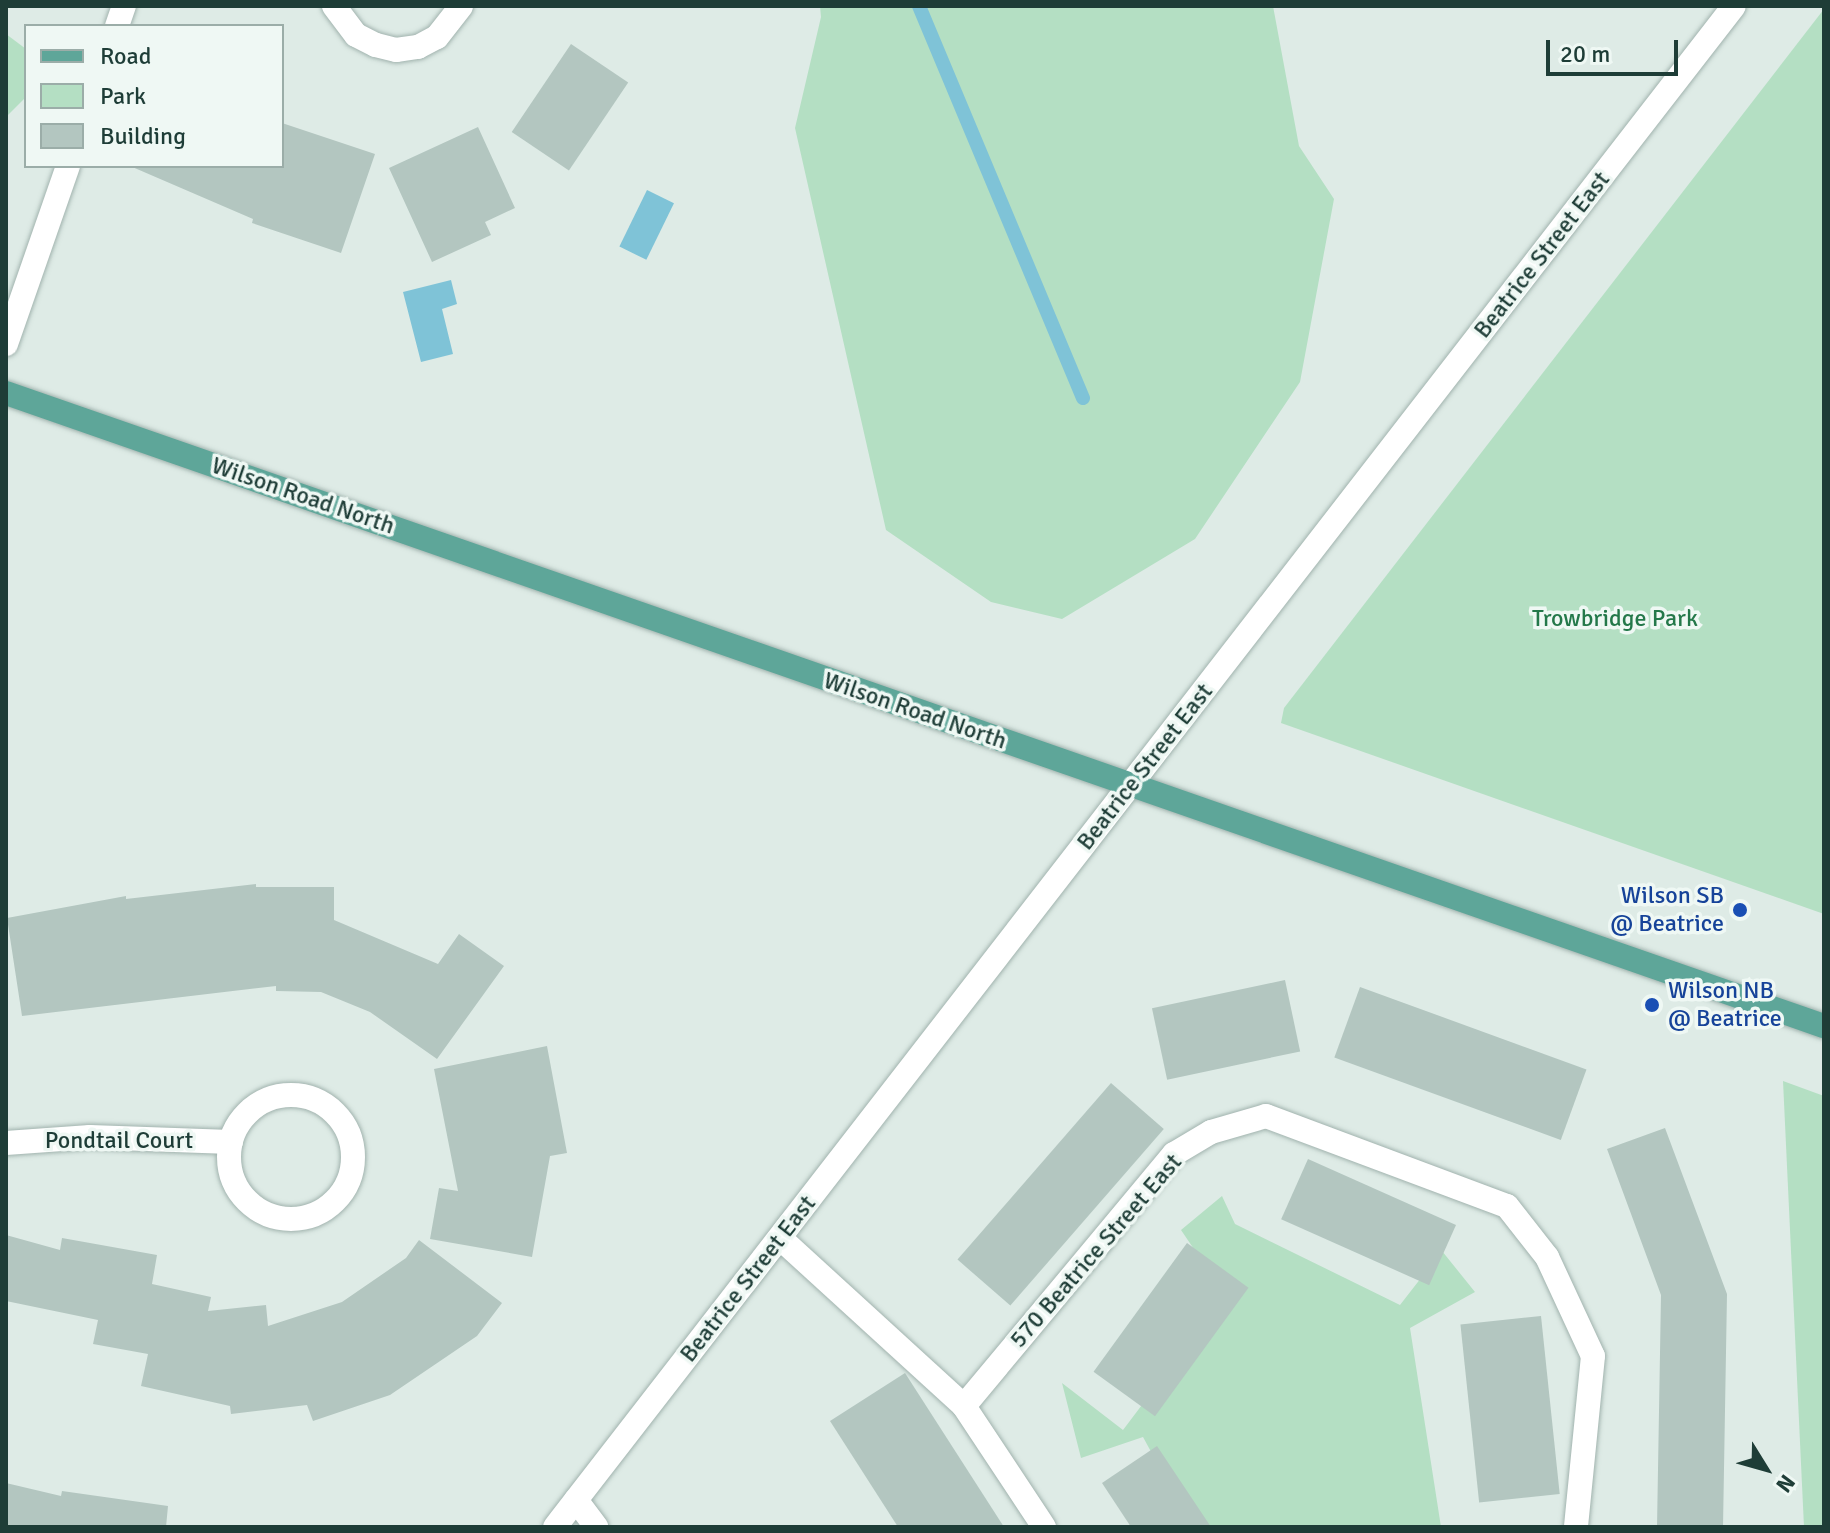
<!DOCTYPE html>
<html>
<head>
<meta charset="utf-8">
<style>
  body { margin:0 }
  #map { position:relative; width:1830px; height:1533px; overflow:hidden; background:#deebe6; font-family:Signika,sans-serif }
  div>[style] { position:absolute }
  .green>* { inset:0; background:#b4dfc3 }
  .water>* { inset:0; background:#7fc3d7; transform-origin:0 0 }
  .stream>* { height:14px; margin:-7px; padding:0 7px; transform-origin:7px; border-radius:7px; background:#7fc3d7 }
  .building>* { inset:0; background:#b3c6c0; transform-origin:0 0 }
  .roads { filter:drop-shadow(0 0 2px #a1b3ae) drop-shadow(0 0 2px #a1b3ae) }
  .minor>* { height:24px; margin:-12px; padding:0 12px; transform-origin:12px; border-radius:12px; background:#fff }
  .minor>.ring { margin:-12px; padding:0; box-sizing:content-box; background:none; border:24px solid #fff; border-radius:50% }
  .major>* { height:24px; margin:-12px; padding:0 12px; transform-origin:12px; border-radius:12px; background:#5ea699 }
  .dots>* { width:22px; height:22px; translate:-50% -50%; box-sizing:border-box; border:4px solid #eff8f4; border-radius:50% }
  span { translate:-50% -50%; white-space:nowrap; text-align:center; line-height:1.15; -webkit-text-stroke:7px #eff8f4; paint-order:stroke }
  .street-label { font-size:24px; color:#1e3d37 }
  .park-label { font-size:24px; color:#24784a }
  .transit-label { font-size:24px; color:#164399 }
  .right { translate:-100% -50%; text-align:right }
  .left { translate:0 -50%; text-align:left }
  .frame { position:absolute; inset:0; border:8px solid #1e3d37; pointer-events:none }
  .legend { position:absolute; left:24px; top:24px; width:260px; height:144px; box-sizing:border-box; background:#eff8f4; border:2px solid #9bada8; margin:0; padding:10px 14px; list-style:none; font-size:24px; color:#1e3d37 }
  .legend li { display:flex; align-items:center; gap:16px; height:40px }
  .legend b { width:40px; border:2px solid #9bada8 }
  .north { position:absolute; left:1726px; top:1429px; width:80px; height:80px; -webkit-text-stroke:6px #eff8f4; paint-order:stroke; rotate:127deg; font-size:22px; font-weight:700; line-height:32px; text-align:center; color:#1e3d37 }
  .north::after { content:''; display:block; margin:auto; width:28px; height:36px; background:#1e3d37; clip-path:polygon(50% 0,100% 100%,50% 72%,0 100%) }
  .scale { position:absolute; left:1546px; top:40px; width:132px; height:36px; box-sizing:border-box; border:4px solid #1e3d37; border-top:0; padding-left:10px; font-size:24px; line-height:28px; white-space:nowrap; color:#1e3d37; -webkit-text-stroke:6px #eff8f4; paint-order:stroke }
</style>
</head>
<body>
<div id="map">
  <div class="green">
    <i style="clip-path:polygon(820px 6px,1273px 6px,1299px 146px,1334px 199px,1300px 382px,1195px 539px,1062px 619px,991px 602px,886px 530px,795px 128px,821px 17px)"></i>
    <i style="clip-path:polygon(1824px 9px,1824px 914px,1281px 723px,1284px 708px)"></i>
    <i style="clip-path:polygon(6px 34px,26px 49px,26px 97px,6px 117px)"></i>
    <i style="clip-path:polygon(1783px 1081px,1824px 1096px,1824px 1527px,1804px 1527px)"></i>
    <i style="clip-path:polygon(1222px 1196px,1235px 1224px,1400px 1305px,1442px 1251px,1475px 1292px,1410px 1328px,1441px 1527px,1192px 1527px,1143px 1437px,1081px 1458px,1062px 1383px,1123px 1430px,1225px 1295px,1181px 1230px)"></i>
  </div>
  <div class="water">
    <i style="left:647px;top:190px;width:30px;height:63px;rotate:26deg"></i>
    <i style="clip-path:polygon(451px 280px,457px 304px,442px 309px,453px 354px,421px 362px,403px 292px)"></i>
  </div>
  <div class="stream">
    <i style="left:919px;top:6px;width:425px;rotate:67.3deg"></i>
  </div>
  <div class="building">
    <i style="left:571px;top:44px;width:69px;height:106px;rotate:34deg"></i>
    <i style="clip-path:polygon(282px 123px,375px 154px,341px 253px,252px 223px,253px 219px,130px 166px,282px 166px)"></i>
    <i style="clip-path:polygon(478px 127px,515px 208px,485px 222px,491px 235px,432px 262px,389px 168px)"></i>
    <i style="clip-path:polygon(256px 884px,256px 887px,334px 887px,334px 920px,438px 964px,459px 934px,504px 966px,437px 1059px,370px 1012px,321px 992px,276px 991px,276px 986px,22px 1016px,7px 918px,126px 896px,126px 899px)"></i>
    <i style="left:1285px;top:980px;width:73px;height:136px;rotate:78deg"></i>
    <i style="left:1360px;top:987px;width:241px;height:75px;rotate:20deg"></i>
    <i style="clip-path:polygon(547px 1046px,567px 1153px,550px 1156px,532px 1257px,430px 1239px,439px 1188px,458px 1191px,434px 1069px)"></i>
    <i style="left:1111px;top:1083px;width:70px;height:234px;rotate:41deg"></i>
    <i style="clip-path:polygon(1665px 1128px,1727px 1294px,1723px 1527px,1657px 1527px,1661px 1295px,1607px 1149px)"></i>
    <i style="left:1308px;top:1159px;width:162px;height:66px;rotate:24deg"></i>
    <i style="clip-path:polygon(6px 1235px,60px 1250px,62px 1238px,157px 1255px,152px 1284px,211px 1297px,208px 1311px,266px 1305px,268px 1326px,342px 1302px,406px 1258px,419px 1240px,502px 1303px,477px 1336px,390px 1395px,313px 1421px,307px 1405px,231px 1414px,230px 1406px,141px 1386px,148px 1354px,93px 1344px,98px 1320px,6px 1301px)"></i>
    <i style="left:1187px;top:1243px;width:76px;height:159px;rotate:36deg"></i>
    <i style="left:1541px;top:1316px;width:179px;height:81px;rotate:84deg"></i>
    <i style="clip-path:polygon(905px 1373px,1004px 1527px,898px 1527px,830px 1421px)"></i>
    <i style="clip-path:polygon(1157px 1446px,1211px 1527px,1131px 1527px,1102px 1483px)"></i>
    <i style="clip-path:polygon(6px 1483px,61px 1496px,62px 1491px,168px 1506px,166px 1527px,6px 1527px)"></i>
  </div>
  <div class="roads">
    <div class="minor">
      <i style="left:334px;top:6px;width:36px;rotate:53deg"></i>
      <i style="left:356px;top:35px;width:22px;rotate:27deg"></i>
      <i style="left:376px;top:45px;width:21px;rotate:14deg"></i>
      <i style="left:396px;top:50px;width:22px;rotate:-8deg"></i>
      <i style="left:418px;top:47px;width:21px;rotate:-28deg"></i>
      <i style="left:437px;top:37px;width:39px;rotate:-52deg"></i>
      <i style="left:117px;top:26px;width:21px;rotate:-71deg"></i>
      <i style="left:6px;top:344px;width:188px;rotate:-70.8deg"></i>
      <i class="ring" style="left:229px;top:1095px;width:100px;height:100px"></i>
      <i style="left:6px;top:1143px;width:84px;rotate:-4.1deg"></i>
      <i style="left:90px;top:1137px;width:141px;rotate:2deg"></i>
      <i style="left:780px;top:1238px;width:249px;rotate:42.4deg"></i>
      <i style="left:576px;top:1500px;width:34px;rotate:53deg"></i>
      <i style="left:555px;top:1527px;width:1924px;rotate:-52.22deg"></i>
      <i style="left:1044px;top:1527px;width:145px;rotate:-123.5deg"></i>
      <i style="left:964px;top:1406px;width:328px;rotate:-50.2deg"></i>
      <i style="left:1174px;top:1154px;width:43px;rotate:-30.7deg"></i>
      <i style="left:1211px;top:1132px;width:57px;rotate:-16.2deg"></i>
      <i style="left:1266px;top:1116px;width:257px;rotate:20.5deg"></i>
      <i style="left:1507px;top:1206px;width:65px;rotate:51.9deg"></i>
      <i style="left:1547px;top:1257px;width:109px;rotate:65.1deg"></i>
      <i style="left:1593px;top:1356px;width:172px;rotate:95.7deg"></i>
    </div>
    <div class="major">
      <i style="left:6px;top:393px;width:1925px;rotate:19.2deg"></i>
    </div>
  </div>
  <div class="dots">
    <i style="left:1740px;top:910px;background:#1a4fb4"></i>
    <i style="left:1652px;top:1005px;background:#1a4fb4"></i>
  </div>
  <div class="street-label">
    <span style="left:1542px;top:255px;rotate:-52deg">Beatrice Street East</span>
    <span style="left:303px;top:496px;rotate:19deg">Wilson Road North</span>
    <span style="left:915px;top:711px;rotate:19deg">Wilson Road North</span>
    <span style="left:1145px;top:767px;rotate:-52deg">Beatrice Street East</span>
    <span style="left:119px;top:1141px">Pondtail Court</span>
    <span style="left:1096px;top:1251px;rotate:-49deg">570 Beatrice Street East</span>
    <span style="left:748px;top:1279px;rotate:-52deg">Beatrice Street East</span>
  </div>
  <div class="park-label">
    <span style="left:1615px;top:619px">Trowbridge Park</span>
  </div>
  <div class="transit-label">
    <span class="right" style="left:1724px;top:910px">Wilson SB<br>@ Beatrice</span>
    <span class="left" style="left:1668px;top:1005px">Wilson NB<br>@ Beatrice</span>
  </div>
  <div class="frame"></div>
  <ul class="legend">
  <li><b style="height:10px;background:#5ea699"></b>Road</li>
  <li><b style="height:22px;background:#b4dfc3"></b>Park</li>
  <li><b style="height:22px;background:#b3c6c0"></b>Building</li>
  </ul>
  <div class="north">N</div>
  <div class="scale">20 m</div>
</div>
</body>
</html>
